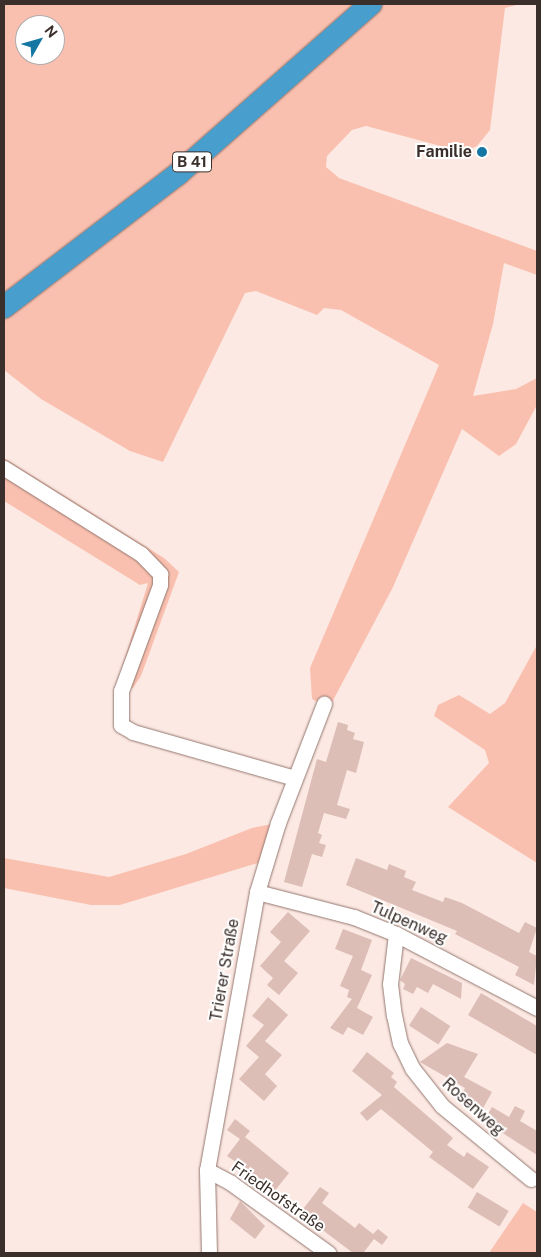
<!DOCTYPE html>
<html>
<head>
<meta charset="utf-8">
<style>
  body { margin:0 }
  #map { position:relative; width:541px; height:1257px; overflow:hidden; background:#fce9e3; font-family:"Public Sans",sans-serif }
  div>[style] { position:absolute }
  .green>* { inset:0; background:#fac0af }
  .building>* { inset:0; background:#dcbeb6; transform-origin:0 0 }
  .roads { filter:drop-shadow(0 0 1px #92766e) drop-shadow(0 0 1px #92766e) }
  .minor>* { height:15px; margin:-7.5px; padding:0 7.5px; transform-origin:7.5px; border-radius:7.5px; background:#fff }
  .highway>* { height:22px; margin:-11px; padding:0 11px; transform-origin:11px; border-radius:11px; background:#489ecc }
  .dots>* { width:14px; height:14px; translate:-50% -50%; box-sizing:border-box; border:2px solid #fff; border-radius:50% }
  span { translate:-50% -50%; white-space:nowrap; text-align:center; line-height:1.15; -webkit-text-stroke:4px #fff; paint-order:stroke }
  .shield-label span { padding:1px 4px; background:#fff; border:1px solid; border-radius:4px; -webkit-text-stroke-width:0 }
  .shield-label { font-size:15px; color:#3a2f2b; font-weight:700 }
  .poi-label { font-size:16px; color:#3a2f2b; font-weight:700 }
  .right { translate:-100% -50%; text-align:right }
  .street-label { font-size:16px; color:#3a2f2b }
  .frame { position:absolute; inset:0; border:5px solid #3a2f2b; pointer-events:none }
  .north { position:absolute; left:15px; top:15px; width:50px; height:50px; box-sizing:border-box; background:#fff; border:1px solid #b0acaa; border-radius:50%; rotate:52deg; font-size:14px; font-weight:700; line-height:20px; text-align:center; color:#3a2f2b }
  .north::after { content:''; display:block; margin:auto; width:18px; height:22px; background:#1477a3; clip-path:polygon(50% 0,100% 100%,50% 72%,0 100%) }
</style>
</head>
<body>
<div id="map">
  <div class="green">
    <i style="clip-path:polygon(evenodd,4px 4px,520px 4px,505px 8px,490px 130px,477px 146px,463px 152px,366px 126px,352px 130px,327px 156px,326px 167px,339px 178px,537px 251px,537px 275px,504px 263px,493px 324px,473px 396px,516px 389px,537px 378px,537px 405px,516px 444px,499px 456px,462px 429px,393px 587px,329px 708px,312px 699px,310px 668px,439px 365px,341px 310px,324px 308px,317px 315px,256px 291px,245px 293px,163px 462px,130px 451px,41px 399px,4px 370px,4px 4px,25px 25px,55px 25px,55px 55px,25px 55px,25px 25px)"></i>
    <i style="clip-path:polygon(4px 458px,164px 558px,179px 572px,141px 676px,133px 688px,117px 684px,148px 583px,140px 585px,4px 501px)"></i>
    <i style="clip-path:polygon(537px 645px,537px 863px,448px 807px,489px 763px,485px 750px,434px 716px,438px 705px,459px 695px,490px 714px,505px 703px)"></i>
    <i style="clip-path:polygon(272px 824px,261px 862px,120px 905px,91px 905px,4px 888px,4px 858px,109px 877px,186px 854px,252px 828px)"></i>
    <i style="clip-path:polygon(523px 1203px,537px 1212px,537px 1253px,489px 1253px)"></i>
  </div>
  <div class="building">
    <i style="clip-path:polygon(338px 722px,348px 725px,347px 730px,355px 733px,353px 739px,364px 742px,356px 773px,347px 770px,337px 805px,350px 809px,346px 819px,324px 813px,318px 833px,322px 835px,319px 843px,326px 845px,322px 857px,312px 854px,302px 887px,284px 882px,317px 759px,326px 762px)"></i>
    <i style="clip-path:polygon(356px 858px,387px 870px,389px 864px,406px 871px,404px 877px,416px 882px,412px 890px,443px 902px,445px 897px,462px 903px,519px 933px,525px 922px,537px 928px,529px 952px,537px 956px,534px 985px,515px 975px,519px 967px,455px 934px,457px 931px,346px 885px)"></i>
    <i style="clip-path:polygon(288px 912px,310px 931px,284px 961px,298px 973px,279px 995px,267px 985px,273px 978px,260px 966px,281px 942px,270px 932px)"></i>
    <i style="clip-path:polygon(343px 929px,372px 940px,361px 970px,372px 975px,357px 1008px,373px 1017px,363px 1035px,348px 1027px,343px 1035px,330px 1028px,352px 999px,347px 997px,349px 990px,340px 986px,353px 956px,335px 949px)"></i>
    <i style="clip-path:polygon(411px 958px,462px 983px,461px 999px,433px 984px,428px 993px,417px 987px,413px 994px,403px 989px,405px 984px,400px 980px)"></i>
    <i style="clip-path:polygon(481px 993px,537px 1026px,537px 1055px,468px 1015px)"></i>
    <i style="clip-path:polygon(268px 997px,288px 1015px,265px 1041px,282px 1055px,265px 1074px,277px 1086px,264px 1101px,239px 1079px,259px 1057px,246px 1046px,264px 1025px,252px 1016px)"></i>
    <i style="left:421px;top:1007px;width:35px;height:22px;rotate:33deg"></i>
    <i style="clip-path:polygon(447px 1043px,478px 1054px,464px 1077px,492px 1092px,482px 1110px,460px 1098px,465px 1088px,420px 1062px)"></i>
    <i style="clip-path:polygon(367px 1052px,394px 1073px,391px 1077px,397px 1082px,394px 1087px,453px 1138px,447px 1145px,464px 1157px,467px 1152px,489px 1167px,473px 1189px,429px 1157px,433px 1152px,381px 1109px,367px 1121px,360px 1113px,382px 1095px,352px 1071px)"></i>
    <i style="clip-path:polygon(515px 1106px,525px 1111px,520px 1121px,537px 1131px,537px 1155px,484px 1121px,492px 1107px,509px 1117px)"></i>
    <i style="clip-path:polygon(235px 1119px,250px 1131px,245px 1137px,289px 1173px,273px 1193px,263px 1185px,265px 1182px,227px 1156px,240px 1139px,227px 1130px)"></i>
    <i style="clip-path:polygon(320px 1187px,329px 1193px,322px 1203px,355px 1228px,359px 1223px,373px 1234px,378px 1229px,388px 1237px,382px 1245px,374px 1239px,364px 1252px,353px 1253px,300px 1213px)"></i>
    <i style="left:477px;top:1192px;width:37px;height:18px;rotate:31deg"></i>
    <i style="clip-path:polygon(240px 1201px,265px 1226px,255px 1239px,230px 1219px)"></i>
  </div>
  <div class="roads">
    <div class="minor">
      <i style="left:4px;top:468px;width:162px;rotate:32.1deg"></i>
      <i style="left:141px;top:554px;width:28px;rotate:46deg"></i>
      <i style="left:160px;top:574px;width:11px;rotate:90deg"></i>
      <i style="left:160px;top:585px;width:113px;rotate:110.2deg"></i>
      <i style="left:121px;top:691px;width:34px;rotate:90deg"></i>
      <i style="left:121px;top:725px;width:14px;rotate:30deg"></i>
      <i style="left:133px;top:732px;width:167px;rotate:15.9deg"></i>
      <i style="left:257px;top:892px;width:100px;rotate:14.5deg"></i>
      <i style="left:354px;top:917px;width:45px;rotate:22deg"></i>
      <i style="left:396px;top:934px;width:159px;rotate:27.7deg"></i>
      <i style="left:396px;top:934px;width:50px;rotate:96.8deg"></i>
      <i style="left:390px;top:984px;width:31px;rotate:83deg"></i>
      <i style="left:394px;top:1015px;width:29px;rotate:78deg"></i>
      <i style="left:400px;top:1043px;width:28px;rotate:64deg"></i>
      <i style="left:412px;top:1068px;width:48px;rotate:51.7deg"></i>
      <i style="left:442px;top:1106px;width:115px;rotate:39.4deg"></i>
      <i style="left:207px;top:1170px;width:27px;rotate:28deg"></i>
      <i style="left:231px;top:1183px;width:120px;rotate:35.8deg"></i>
      <i style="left:209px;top:1253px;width:83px;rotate:-91.4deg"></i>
      <i style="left:207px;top:1170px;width:282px;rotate:-79.8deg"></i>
      <i style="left:257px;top:892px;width:72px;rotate:-73.1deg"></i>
      <i style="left:278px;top:823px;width:128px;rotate:-68.9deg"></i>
    </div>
    <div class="highway">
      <i style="left:4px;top:307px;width:219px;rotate:-37.4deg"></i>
      <i style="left:178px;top:174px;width:257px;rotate:-41.4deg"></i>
    </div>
  </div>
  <div class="dots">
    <i style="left:482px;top:152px;background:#1477a3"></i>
  </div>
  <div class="shield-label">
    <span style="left:192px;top:162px">B 41</span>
  </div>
  <div class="poi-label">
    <span class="right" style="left:472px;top:152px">Familie</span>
  </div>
  <div class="street-label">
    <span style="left:409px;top:923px;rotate:24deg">Tulpenweg</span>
    <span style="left:225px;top:970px;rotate:-80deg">Trierer Straße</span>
    <span style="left:473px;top:1107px;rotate:42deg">Rosenweg</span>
    <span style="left:278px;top:1197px;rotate:35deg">Friedhofstraße</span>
  </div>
  <div class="frame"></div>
  <div class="north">N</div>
</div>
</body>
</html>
